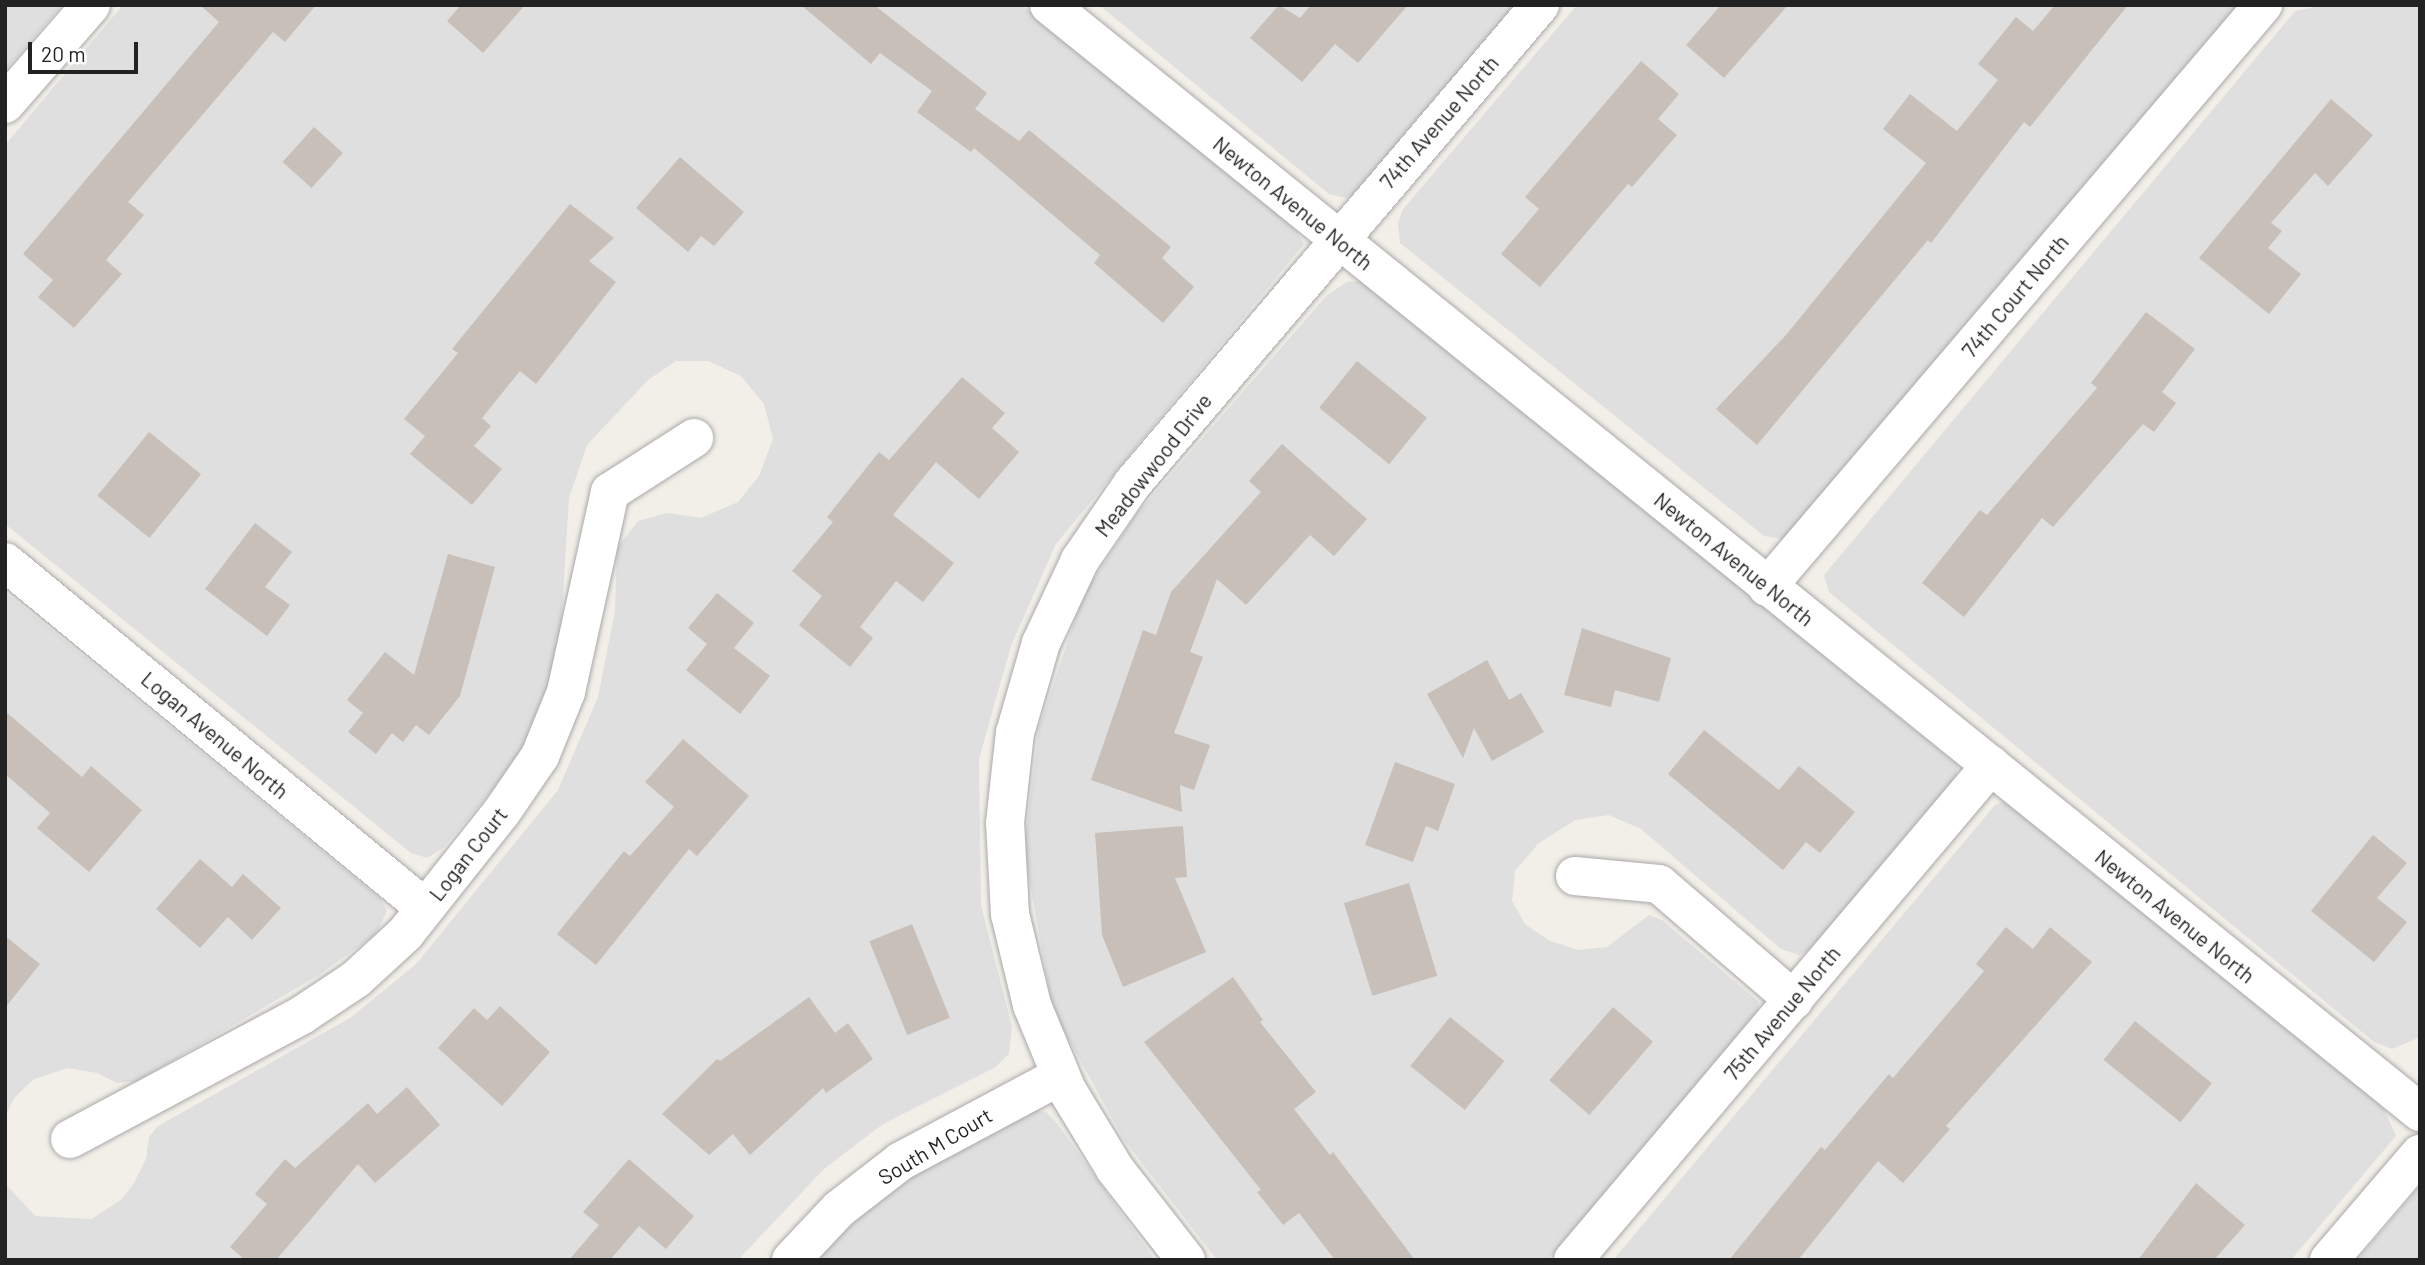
<!DOCTYPE html>
<html>
<head>
<meta charset="utf-8">
<style>
  body { margin:0 }
  #map { position:relative; width:2425px; height:1265px; overflow:hidden; background:#f2efe9; font-family:Barlow,sans-serif }
  div>[style] { position:absolute }
  .residential>* { inset:0; background:#e0dfdf }
  .building>* { inset:0; background:#c7bfb8; transform-origin:0 0 }
  .roads { filter:drop-shadow(0 0 2px #a9a9a9) drop-shadow(0 0 2px #a9a9a9) }
  .minor>* { height:38px; margin:-19px; padding:0 19px; transform-origin:19px; border-radius:19px; background:#fff }
  span { translate:-50% -50%; white-space:nowrap; text-align:center; line-height:1.15; -webkit-text-stroke:7px #fff; paint-order:stroke }
  .street-label { font-size:21px; color:#222 }
  .frame { position:absolute; inset:0; border:7px solid #222; pointer-events:none }
  .scale { position:absolute; left:28px; top:42px; width:110px; height:32px; box-sizing:border-box; border:4px solid #222; border-top:0; padding-left:9px; font-size:21px; line-height:24px; white-space:nowrap; color:#222; -webkit-text-stroke:5px #fff; paint-order:stroke }
</style>
</head>
<body>
<div id="map">
  <div class="residential">
    <i style="clip-path:polygon(5px 5px,62px 5px,5px 71px)"></i>
    <i style="clip-path:polygon(123px 5px,1022px 5px,1295px 228px,1304px 244px,1056px 544px,1011px 646px,979px 759px,981px 905px,1012px 1027px,1009px 1054px,994px 1068px,883px 1124px,824px 1169px,738px 1260px,5px 1260px,5px 1183px,35px 1216px,92px 1219px,122px 1199px,134px 1183px,146px 1159px,149px 1137px,158px 1126px,350px 1018px,416px 964px,558px 790px,598px 697px,615px 611px,617px 548px,638px 521px,667px 513px,701px 518px,738px 502px,759px 476px,773px 439px,764px 404px,741px 376px,708px 361px,676px 361px,648px 380px,587px 445px,569px 498px,559px 663px,536px 724px,508px 772px,443px 848px,427px 858px,411px 853px,5px 524px,5px 145px)"></i>
    <i style="clip-path:polygon(1099px 5px,1518px 5px,1362px 190px,1346px 198px,1329px 194px)"></i>
    <i style="clip-path:polygon(1577px 5px,2243px 5px,1783px 539px,1764px 536px,1400px 243px,1398px 223px,1403px 209px)"></i>
    <i style="clip-path:polygon(2325px 5px,2420px 5px,2420px 1037px,2392px 1049px,2374px 1042px,1829px 592px,1824px 575px,2295px 11px)"></i>
    <i style="clip-path:polygon(1364px 281px,1958px 765px,1955px 781px,1816px 947px,1799px 955px,1781px 949px,1641px 829px,1609px 815px,1575px 820px,1538px 844px,1515px 871px,1512px 901px,1525px 924px,1550px 941px,1579px 950px,1607px 947px,1649px 915px,1662px 920px,1759px 1002px,1757px 1016px,1548px 1260px,1217px 1260px,1124px 1140px,1053px 1011px,1024px 850px,1039px 728px,1083px 595px,1135px 516px,1327px 295px,1347px 282px)"></i>
    <i style="clip-path:polygon(5px 592px,381px 899px,387px 911px,376px 934px,319px 975px,138px 1081px,117px 1083px,97px 1073px,68px 1068px,34px 1079px,14px 1098px,5px 1117px)"></i>
    <i style="clip-path:polygon(2008px 800px,2383px 1107px,2396px 1136px,2291px 1260px,1613px 1260px,1995px 805px)"></i>
    <i style="clip-path:polygon(1029px 1110px,1046px 1112px,1056px 1122px,1155px 1260px,809px 1260px,899px 1176px)"></i>
    <i style="clip-path:polygon(2420px 1186px,2420px 1260px,2357px 1260px)"></i>
  </div>
  <div class="building">
    <i style="clip-path:polygon(200px 5px,316px 5px,285px 42px,273px 32px,128px 202px,144px 215px,106px 260px,122px 274px,74px 328px,38px 297px,53px 280px,23px 254px,219px 22px)"></i>
    <i style="clip-path:polygon(461px 5px,525px 5px,483px 53px,447px 21px)"></i>
    <i style="clip-path:polygon(801px 5px,874px 5px,987px 93px,975px 109px,1019px 141px,1029px 130px,1171px 247px,1162px 258px,1194px 287px,1163px 323px,1094px 263px,1100px 255px,974px 148px,971px 152px,917px 112px,932px 91px,880px 53px,871px 64px)"></i>
    <i style="clip-path:polygon(1279px 5px,1300px 18px,1311px 5px,1408px 5px,1358px 63px,1335px 44px,1302px 82px,1250px 38px)"></i>
    <i style="clip-path:polygon(1721px 5px,1788px 5px,1724px 78px,1686px 45px)"></i>
    <i style="clip-path:polygon(2055px 5px,2128px 5px,2030px 127px,2024px 122px,1931px 243px,1928px 240px,1757px 445px,1716px 409px,1786px 335px,1926px 163px,1883px 129px,1910px 94px,1957px 131px,1998px 80px,1978px 64px,2016px 17px,2033px 31px)"></i>
    <i style="clip-path:polygon(1641px 61px,1679px 94px,1658px 119px,1677px 135px,1632px 187px,1628px 184px,1540px 287px,1501px 254px,1539px 209px,1525px 197px)"></i>
    <i style="clip-path:polygon(2331px 99px,2373px 135px,2328px 186px,2315px 173px,2271px 223px,2282px 231px,2268px 248px,2301px 274px,2269px 314px,2199px 258px)"></i>
    <i style="left:314px;top:127px;width:39px;height:47px;rotate:42deg"></i>
    <i style="clip-path:polygon(680px 157px,744px 212px,714px 246px,701px 236px,688px 252px,636px 208px)"></i>
    <i style="clip-path:polygon(570px 204px,614px 238px,589px 261px,616px 282px,536px 384px,520px 371px,482px 418px,491px 426px,474px 446px,502px 469px,472px 505px,410px 454px,425px 436px,404px 419px,458px 353px,452px 349px)"></i>
    <i style="clip-path:polygon(2146px 312px,2195px 349px,2162px 392px,2176px 403px,2154px 432px,2143px 424px,2053px 527px,2042px 518px,1964px 617px,1922px 583px,1980px 510px,1987px 515px,2097px 388px,2091px 383px)"></i>
    <i style="left:1357px;top:361px;width:90px;height:60px;rotate:39deg"></i>
    <i style="clip-path:polygon(962px 377px,1005px 413px,992px 428px,1019px 452px,979px 499px,936px 462px,893px 515px,954px 563px,923px 602px,896px 581px,860px 627px,873px 638px,850px 667px,799px 625px,822px 596px,792px 571px,833px 522px,827px 517px,879px 452px,889px 460px)"></i>
    <i style="left:149px;top:432px;width:67px;height:82px;rotate:39deg"></i>
    <i style="clip-path:polygon(1282px 444px,1367px 519px,1334px 556px,1310px 535px,1246px 605px,1217px 579px,1190px 652px,1203px 657px,1174px 733px,1210px 745px,1194px 790px,1180px 785px,1182px 812px,1091px 780px,1143px 630px,1156px 635px,1171px 592px,1261px 492px,1249px 481px)"></i>
    <i style="clip-path:polygon(255px 523px,292px 552px,265px 587px,290px 605px,267px 636px,205px 589px)"></i>
    <i style="clip-path:polygon(448px 554px,495px 567px,460px 696px,429px 735px,416px 725px,403px 742px,392px 733px,376px 754px,348px 732px,363px 713px,347px 700px,385px 652px,414px 675px)"></i>
    <i style="clip-path:polygon(717px 593px,754px 623px,734px 648px,770px 676px,740px 714px,686px 670px,707px 644px,688px 628px)"></i>
    <i style="clip-path:polygon(1582px 628px,1671px 658px,1659px 702px,1615px 690px,1611px 707px,1564px 695px)"></i>
    <i style="clip-path:polygon(1487px 660px,1509px 700px,1521px 693px,1544px 732px,1492px 761px,1474px 728px,1463px 758px,1427px 694px)"></i>
    <i style="clip-path:polygon(5px 711px,82px 777px,91px 766px,142px 810px,89px 872px,37px 828px,50px 813px,5px 774px)"></i>
    <i style="clip-path:polygon(1704px 730px,1779px 790px,1799px 766px,1855px 812px,1820px 853px,1806px 842px,1783px 870px,1668px 774px)"></i>
    <i style="clip-path:polygon(683px 739px,749px 796px,697px 856px,689px 849px,596px 965px,557px 934px,624px 851px,630px 856px,674px 807px,645px 782px)"></i>
    <i style="clip-path:polygon(1395px 762px,1455px 784px,1438px 831px,1426px 826px,1413px 862px,1365px 845px)"></i>
    <i style="clip-path:polygon(1183px 826px,1187px 877px,1175px 878px,1206px 952px,1123px 987px,1102px 935px,1095px 833px)"></i>
    <i style="clip-path:polygon(2373px 835px,2407px 863px,2377px 898px,2407px 922px,2374px 962px,2311px 911px)"></i>
    <i style="clip-path:polygon(200px 859px,232px 887px,243px 874px,281px 908px,252px 940px,228px 917px,200px 948px,156px 909px)"></i>
    <i style="left:1409px;top:883px;width:97px;height:68px;rotate:73deg"></i>
    <i style="left:912px;top:924px;width:101px;height:46px;rotate:68deg"></i>
    <i style="clip-path:polygon(2006px 927px,2033px 949px,2050px 927px,2092px 962px,1946px 1126px,1950px 1129px,1903px 1183px,1878px 1161px,1798px 1260px,1729px 1260px,1821px 1147px,1825px 1150px,1889px 1074px,1893px 1078px,1984px 971px,1976px 964px)"></i>
    <i style="clip-path:polygon(5px 936px,40px 964px,5px 1008px)"></i>
    <i style="clip-path:polygon(1233px 977px,1263px 1020px,1260px 1022px,1316px 1092px,1294px 1109px,1330px 1155px,1333px 1152px,1415px 1260px,1335px 1260px,1299px 1213px,1283px 1225px,1257px 1192px,1261px 1190px,1144px 1042px)"></i>
    <i style="clip-path:polygon(809px 997px,835px 1033px,848px 1023px,873px 1059px,826px 1093px,823px 1088px,750px 1155px,733px 1134px,709px 1155px,662px 1114px,717px 1059px,720px 1061px)"></i>
    <i style="clip-path:polygon(500px 1006px,550px 1052px,502px 1106px,438px 1048px,474px 1008px,487px 1020px)"></i>
    <i style="left:1613px;top:1007px;width:53px;height:97px;rotate:41deg"></i>
    <i style="left:1450px;top:1017px;width:70px;height:63px;rotate:39deg"></i>
    <i style="left:2135px;top:1021px;width:99px;height:50px;rotate:39deg"></i>
    <i style="clip-path:polygon(407px 1087px,440px 1125px,375px 1183px,358px 1164px,276px 1260px,245px 1260px,230px 1247px,267px 1204px,255px 1194px,285px 1159px,295px 1168px,368px 1103px,377px 1114px)"></i>
    <i style="clip-path:polygon(629px 1159px,694px 1216px,666px 1249px,639px 1226px,610px 1260px,569px 1260px,599px 1225px,583px 1212px)"></i>
    <i style="clip-path:polygon(2196px 1183px,2245px 1225px,2214px 1260px,2138px 1260px)"></i>
  </div>
  <div class="roads">
    <div class="minor">
      <i style="left:1049px;top:5px;width:1762px;rotate:38.92deg"></i>
      <i style="left:5px;top:104px;width:131px;rotate:-49deg"></i>
      <i style="left:5px;top:562px;width:544px;rotate:39.48deg"></i>
      <i style="left:1767px;top:587px;width:765px;rotate:-49.56deg"></i>
      <i style="left:1575px;top:876px;width:84px;rotate:5.4deg"></i>
      <i style="left:1659px;top:884px;width:178px;rotate:40.7deg"></i>
      <i style="left:70px;top:1139px;width:263px;rotate:-28.1deg"></i>
      <i style="left:302px;top:1015px;width:65px;rotate:-33.7deg"></i>
      <i style="left:356px;top:979px;width:67px;rotate:-42.6deg"></i>
      <i style="left:405px;top:934px;width:154px;rotate:-51.6deg"></i>
      <i style="left:501px;top:813px;width:69px;rotate:-55.6deg"></i>
      <i style="left:540px;top:756px;width:69px;rotate:-67.9deg"></i>
      <i style="left:566px;top:692px;width:205px;rotate:-77.6deg"></i>
      <i style="left:610px;top:492px;width:100px;rotate:-32.7deg"></i>
      <i style="left:791px;top:1260px;width:70px;rotate:-46.7deg"></i>
      <i style="left:839px;top:1209px;width:78px;rotate:-37.7deg"></i>
      <i style="left:901px;top:1161px;width:180px;rotate:-28.1deg"></i>
      <i style="left:1186px;top:1260px;width:115px;rotate:-128deg"></i>
      <i style="left:1115px;top:1169px;width:92px;rotate:-121.3deg"></i>
      <i style="left:1067px;top:1090px;width:92px;rotate:-112.4deg"></i>
      <i style="left:1032px;top:1005px;width:94px;rotate:-103.6deg"></i>
      <i style="left:1010px;top:914px;width:91px;rotate:-93.1deg"></i>
      <i style="left:1005px;top:823px;width:91px;rotate:-83.7deg"></i>
      <i style="left:1015px;top:733px;width:94px;rotate:-73.9deg"></i>
      <i style="left:1041px;top:643px;width:92px;rotate:-64.8deg"></i>
      <i style="left:1080px;top:560px;width:93px;rotate:-55.5deg"></i>
      <i style="left:1133px;top:483px;width:628px;rotate:-49.59deg"></i>
      <i style="left:1573px;top:1260px;width:648px;rotate:-49.82deg"></i>
      <i style="left:2329px;top:1260px;width:140px;rotate:-49.4deg"></i>
    </div>
  </div>
  <div class="street-label">
    <span style="left:1439px;top:122px;rotate:-49deg">74th Avenue North</span>
    <span style="left:1293px;top:203px;rotate:39deg">Newton Avenue North</span>
    <span style="left:2015px;top:296px;rotate:-50deg">74th Court North</span>
    <span style="left:1153px;top:465px;rotate:-52deg">Meadowwood Drive</span>
    <span style="left:1734px;top:559px;rotate:39deg">Newton Avenue North</span>
    <span style="left:215px;top:735px;rotate:40deg">Logan Avenue North</span>
    <span style="left:468px;top:854px;rotate:-52deg">Logan Court</span>
    <span style="left:2175px;top:916px;rotate:39deg">Newton Avenue North</span>
    <span style="left:1782px;top:1013px;rotate:-50deg">75th Avenue North</span>
    <span style="left:935px;top:1146px;rotate:-31deg">South M Court</span>
  </div>
  <div class="frame"></div>
  <div class="scale">20 m</div>
</div>
</body>
</html>
